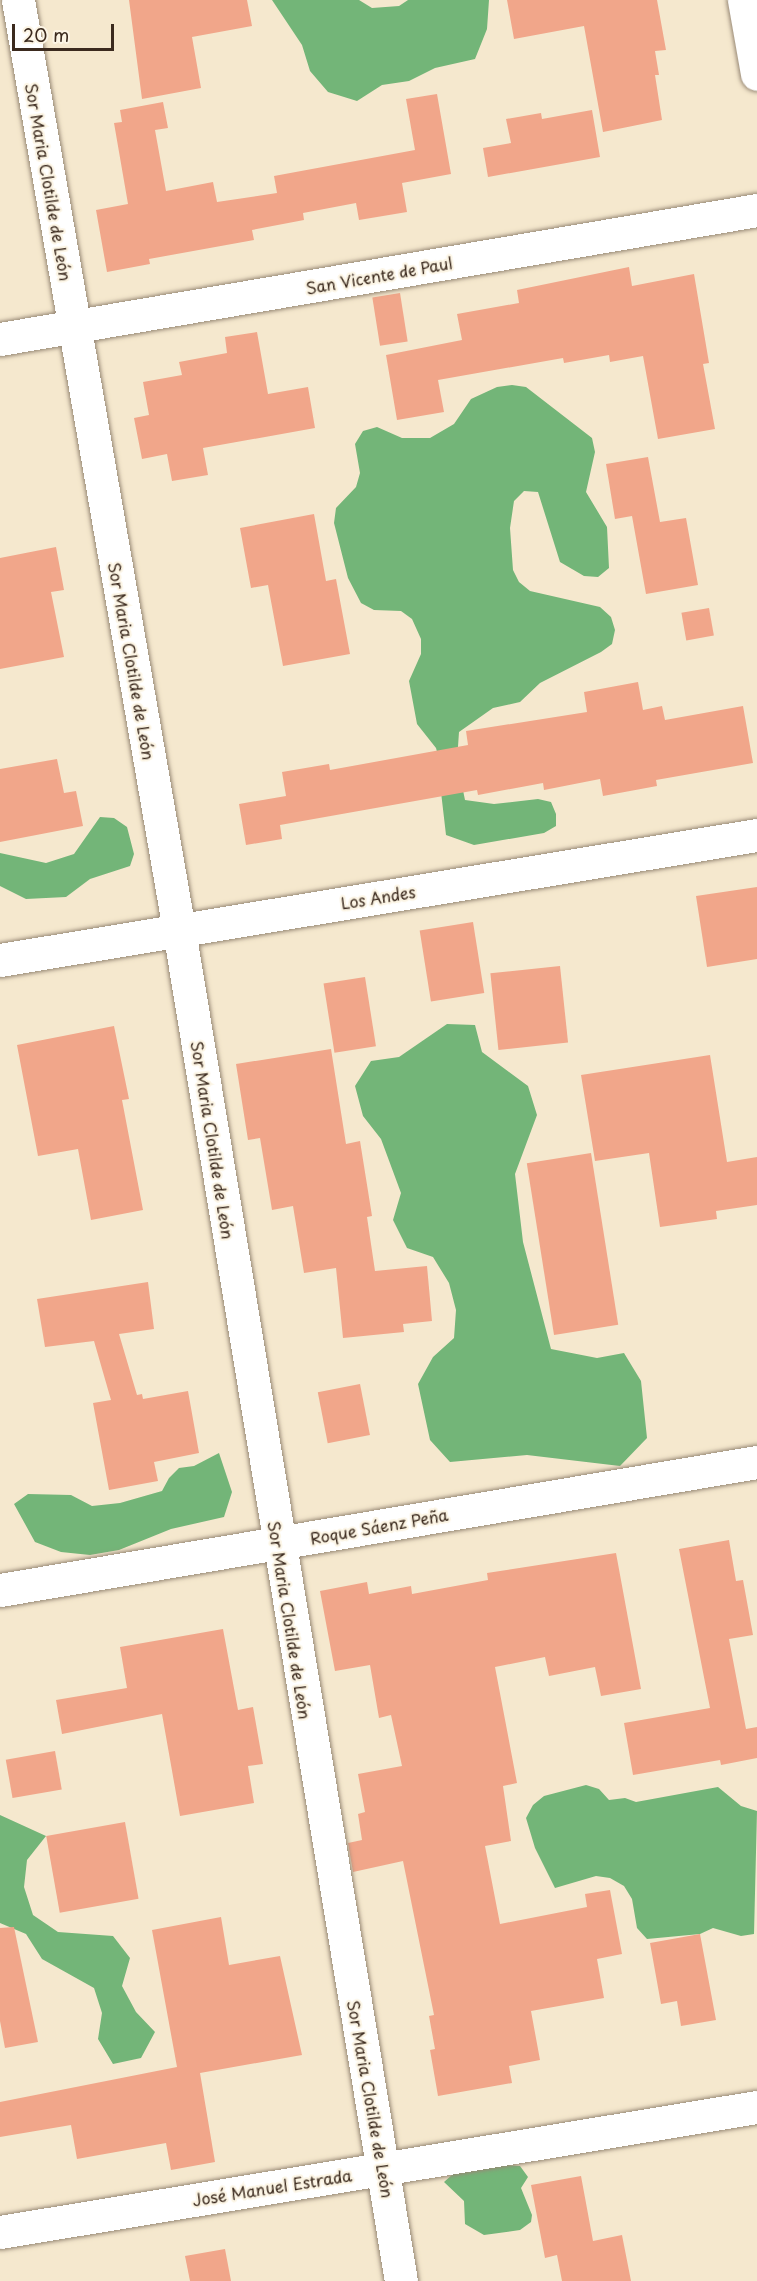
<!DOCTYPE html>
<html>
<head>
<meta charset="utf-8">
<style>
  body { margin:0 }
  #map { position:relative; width:757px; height:2281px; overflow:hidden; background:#f5e8ce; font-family:"Playpen Sans",sans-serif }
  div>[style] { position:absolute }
  .forest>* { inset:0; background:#73b578 }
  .building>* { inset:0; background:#f1a68a; transform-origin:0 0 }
  .roads { filter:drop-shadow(0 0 2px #988976) drop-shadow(0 0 2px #988976) }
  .minor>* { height:33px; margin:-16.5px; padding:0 16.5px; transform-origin:16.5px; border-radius:16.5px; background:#fff }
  span { translate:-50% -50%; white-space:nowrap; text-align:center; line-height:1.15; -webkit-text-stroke:4.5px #fcf5e5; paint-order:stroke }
  .street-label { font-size:16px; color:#3b2a1e }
  .scale { position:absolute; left:12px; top:24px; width:102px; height:27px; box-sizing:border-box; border:3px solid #3b2a1e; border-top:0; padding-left:8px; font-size:18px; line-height:21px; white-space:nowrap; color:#3b2a1e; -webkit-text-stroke:4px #fcf5e5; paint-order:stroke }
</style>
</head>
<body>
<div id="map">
  <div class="forest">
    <i style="clip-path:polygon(272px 0,359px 0,372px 8px,399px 6px,408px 0,489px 0,487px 29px,475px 59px,435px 68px,409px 81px,382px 85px,357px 101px,328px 92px,310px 71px,302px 45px)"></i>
    <i style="clip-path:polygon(512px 385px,526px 387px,592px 438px,595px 452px,586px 492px,607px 527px,609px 568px,598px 577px,584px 576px,560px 562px,538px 492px,524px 491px,514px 501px,510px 528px,513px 570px,519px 582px,530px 591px,600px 607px,611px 617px,615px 630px,612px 644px,601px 652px,540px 683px,520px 702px,493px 708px,459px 732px,457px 761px,465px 800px,494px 804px,538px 799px,551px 802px,556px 814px,556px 826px,544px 833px,474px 845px,446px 835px,441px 792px,444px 778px,436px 748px,417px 724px,409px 681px,421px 654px,421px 639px,412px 619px,401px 611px,374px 610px,361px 603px,348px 578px,334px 523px,336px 508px,356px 487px,360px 473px,355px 444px,363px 431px,377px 427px,402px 438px,430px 438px,454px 424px,471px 399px,497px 387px)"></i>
    <i style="clip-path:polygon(100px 817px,114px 818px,127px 827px,134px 854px,130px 866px,90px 879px,66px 897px,26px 899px,0 886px,0 853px,46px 863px,74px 854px)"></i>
    <i style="clip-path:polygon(447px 1024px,475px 1025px,482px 1052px,528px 1086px,537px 1115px,515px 1174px,523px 1242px,551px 1349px,597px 1358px,624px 1353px,641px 1381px,647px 1438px,620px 1466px,527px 1455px,450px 1462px,430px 1440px,418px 1384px,433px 1357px,454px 1338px,456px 1310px,449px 1283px,433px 1257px,407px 1248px,393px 1220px,401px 1193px,381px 1139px,363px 1116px,355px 1086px,371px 1061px,399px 1057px)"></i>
    <i style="clip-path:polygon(219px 1453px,232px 1492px,224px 1517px,171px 1529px,119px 1550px,90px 1555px,61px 1552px,35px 1542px,14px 1504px,28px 1494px,71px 1495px,92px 1506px,120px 1503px,162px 1491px,169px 1478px,179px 1468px,194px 1466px)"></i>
    <i style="clip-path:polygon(586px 1785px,599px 1789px,609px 1800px,625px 1798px,636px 1802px,718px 1787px,741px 1806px,757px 1811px,754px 1934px,741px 1936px,713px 1928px,700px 1934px,647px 1939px,637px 1928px,632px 1899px,624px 1886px,610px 1878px,596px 1876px,555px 1888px,535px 1848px,526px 1818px,533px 1805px,544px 1796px)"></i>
    <i style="clip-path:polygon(0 1815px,46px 1836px,27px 1860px,24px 1887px,33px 1915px,58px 1932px,113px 1936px,130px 1958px,122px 1986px,136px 2012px,155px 2032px,141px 2058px,113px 2064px,98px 2039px,102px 2013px,94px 1988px,42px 1959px,26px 1934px,0 1923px)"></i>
    <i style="clip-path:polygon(491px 2164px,520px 2166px,528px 2177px,521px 2188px,532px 2215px,531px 2222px,520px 2230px,484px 2235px,465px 2224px,464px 2201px,444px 2182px,454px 2173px)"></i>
  </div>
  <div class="building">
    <i style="clip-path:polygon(129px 0,247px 0,252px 26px,192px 37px,201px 88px,142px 99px)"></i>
    <i style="clip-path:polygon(507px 0,657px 0,666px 50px,655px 51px,659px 75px,655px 75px,662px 120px,603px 132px,584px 26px,514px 39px)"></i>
    <i style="clip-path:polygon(437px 94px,451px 174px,402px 183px,407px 212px,359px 220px,356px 203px,303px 213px,304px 220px,252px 230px,254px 240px,149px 259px,150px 264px,107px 272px,96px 210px,128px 204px,114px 123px,122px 122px,120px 110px,163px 102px,168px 128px,155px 130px,166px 191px,213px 182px,217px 202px,277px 193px,274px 176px,415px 150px,406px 99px)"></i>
    <i style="clip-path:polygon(592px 110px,600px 157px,488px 177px,483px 148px,511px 143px,506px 119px,541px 113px,542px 119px)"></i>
    <i style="clip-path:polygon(629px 267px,632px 286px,694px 274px,709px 363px,703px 364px,715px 429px,658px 439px,643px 356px,610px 362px,609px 355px,564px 363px,563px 358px,438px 380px,444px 412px,397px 420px,386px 355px,462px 340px,457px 314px,519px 303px,517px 290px)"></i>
    <i style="left:400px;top:293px;width:49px;height:28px;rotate:81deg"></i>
    <i style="clip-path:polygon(257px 332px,268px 394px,308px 387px,315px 428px,203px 448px,208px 475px,172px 481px,167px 454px,142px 459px,134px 418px,149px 415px,143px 382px,182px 375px,179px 362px,227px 353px,225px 337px)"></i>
    <i style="clip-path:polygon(648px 457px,660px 522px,686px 518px,698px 585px,646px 594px,632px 516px,615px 519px,606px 464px)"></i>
    <i style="clip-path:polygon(314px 514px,326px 581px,336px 579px,350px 654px,283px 666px,268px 585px,251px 588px,240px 528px)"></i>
    <i style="clip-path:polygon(56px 547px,64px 590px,51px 592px,64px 657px,0 669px,0 558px)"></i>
    <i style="left:709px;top:608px;width:28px;height:28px;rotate:80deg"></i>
    <i style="clip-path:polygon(638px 682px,643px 710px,662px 706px,665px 720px,743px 706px,753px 763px,656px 780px,657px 786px,603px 796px,600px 779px,544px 790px,543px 783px,478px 795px,477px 790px,280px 825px,282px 839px,246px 845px,239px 804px,286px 796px,282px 772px,329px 764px,330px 770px,468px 745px,466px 731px,587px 712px,584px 692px)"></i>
    <i style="clip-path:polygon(57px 759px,64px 793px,76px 791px,83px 826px,0 842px,0 769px)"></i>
    <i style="clip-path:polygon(757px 887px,757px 959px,707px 967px,696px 896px)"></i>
    <i style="left:473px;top:922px;width:72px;height:54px;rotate:81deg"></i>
    <i style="left:560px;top:966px;width:77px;height:70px;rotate:84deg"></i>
    <i style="left:365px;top:977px;width:70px;height:42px;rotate:81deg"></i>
    <i style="clip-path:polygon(114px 1026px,129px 1099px,122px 1100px,143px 1210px,91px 1220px,78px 1149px,38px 1156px,17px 1045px)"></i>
    <i style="clip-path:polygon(331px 1049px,346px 1144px,360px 1141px,372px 1216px,367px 1217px,375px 1271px,427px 1266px,432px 1321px,403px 1324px,404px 1332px,343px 1338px,336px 1268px,304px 1273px,293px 1206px,272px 1210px,260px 1138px,248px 1140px,236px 1064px)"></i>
    <i style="clip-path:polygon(710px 1055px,727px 1162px,757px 1157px,757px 1205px,716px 1211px,717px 1219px,660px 1227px,649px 1153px,595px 1161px,581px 1075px)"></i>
    <i style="left:591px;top:1153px;width:174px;height:65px;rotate:81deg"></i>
    <i style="clip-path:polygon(148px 1282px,154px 1329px,119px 1334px,137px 1395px,142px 1394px,143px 1399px,188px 1391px,199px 1453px,154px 1462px,158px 1481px,109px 1490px,93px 1403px,111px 1400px,94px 1341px,45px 1347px,37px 1299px)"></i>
    <i style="left:360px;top:1384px;width:52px;height:43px;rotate:79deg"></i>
    <i style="clip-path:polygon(729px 1540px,736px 1581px,743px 1580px,753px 1635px,729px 1639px,746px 1729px,757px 1727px,757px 1758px,721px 1765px,720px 1760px,633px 1775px,624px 1723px,710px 1708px,679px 1549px)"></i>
    <i style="clip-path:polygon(616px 1553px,641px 1689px,601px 1696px,595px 1667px,549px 1676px,545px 1657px,495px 1667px,517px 1783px,503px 1786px,511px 1841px,485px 1846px,500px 1924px,587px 1907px,585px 1894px,610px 1890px,622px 1954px,597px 1959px,604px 1998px,531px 2011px,540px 2060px,509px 2066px,512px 2083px,438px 2096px,430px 2050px,435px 2049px,429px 2016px,434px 2015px,403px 1861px,353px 1872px,348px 1843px,362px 1840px,358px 1814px,365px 1812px,358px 1774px,402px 1766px,391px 1715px,379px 1718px,370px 1665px,335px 1671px,320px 1591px,367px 1582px,369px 1594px,411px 1586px,412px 1594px,488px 1580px,487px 1573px)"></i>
    <i style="clip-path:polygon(223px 1629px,238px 1710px,253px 1707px,263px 1764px,248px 1766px,254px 1803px,180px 1816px,162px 1714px,62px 1734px,56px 1700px,127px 1688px,120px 1647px)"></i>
    <i style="left:55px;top:1751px;width:39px;height:50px;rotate:80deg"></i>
    <i style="left:125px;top:1822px;width:78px;height:80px;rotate:80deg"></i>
    <i style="clip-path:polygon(221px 1917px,229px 1965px,280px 1956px,302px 2055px,200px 2073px,215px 2162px,171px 2170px,166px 2143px,77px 2159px,71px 2125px,0 2137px,0 2102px,177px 2067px,152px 1930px)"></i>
    <i style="clip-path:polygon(14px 1927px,38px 2042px,5px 2048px,0 2021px,0 1928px)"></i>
    <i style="clip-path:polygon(700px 1934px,716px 2020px,681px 2026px,677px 2001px,661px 2004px,650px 1943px)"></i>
    <i style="clip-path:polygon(581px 2176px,593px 2241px,622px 2235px,631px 2281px,562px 2281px,557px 2255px,545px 2258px,531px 2185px)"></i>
    <i style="clip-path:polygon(225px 2249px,231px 2281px,190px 2281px,185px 2256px)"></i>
  </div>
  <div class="roads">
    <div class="minor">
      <i style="left:18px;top:0;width:944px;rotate:80.18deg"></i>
      <i style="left:179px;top:930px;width:1369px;rotate:80.67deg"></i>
      <i style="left:744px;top:0;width:75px;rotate:80deg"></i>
      <i style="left:0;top:339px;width:768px;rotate:-9.67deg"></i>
      <i style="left:0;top:960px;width:767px;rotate:-9.38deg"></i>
      <i style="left:0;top:1590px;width:768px;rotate:-9.6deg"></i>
      <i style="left:0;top:2232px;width:767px;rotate:-9.38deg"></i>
    </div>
  </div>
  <div class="street-label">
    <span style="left:49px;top:182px;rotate:80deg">Sor Maria Clotilde de León</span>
    <span style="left:379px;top:275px;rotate:-10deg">San Vicente de Paul</span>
    <span style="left:132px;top:661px;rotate:80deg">Sor Maria Clotilde de León</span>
    <span style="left:378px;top:897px;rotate:-9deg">Los Andes</span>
    <span style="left:213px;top:1140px;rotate:81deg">Sor Maria Clotilde de León</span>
    <span style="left:379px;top:1526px;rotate:-10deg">Roque Sáenz Peña</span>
    <span style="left:290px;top:1620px;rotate:81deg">Sor Maria Clotilde de León</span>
    <span style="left:371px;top:2099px;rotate:80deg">Sor Maria Clotilde de León</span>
    <span style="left:272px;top:2187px;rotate:-9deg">José Manuel Estrada</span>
  </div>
  <div class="scale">20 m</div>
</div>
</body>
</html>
